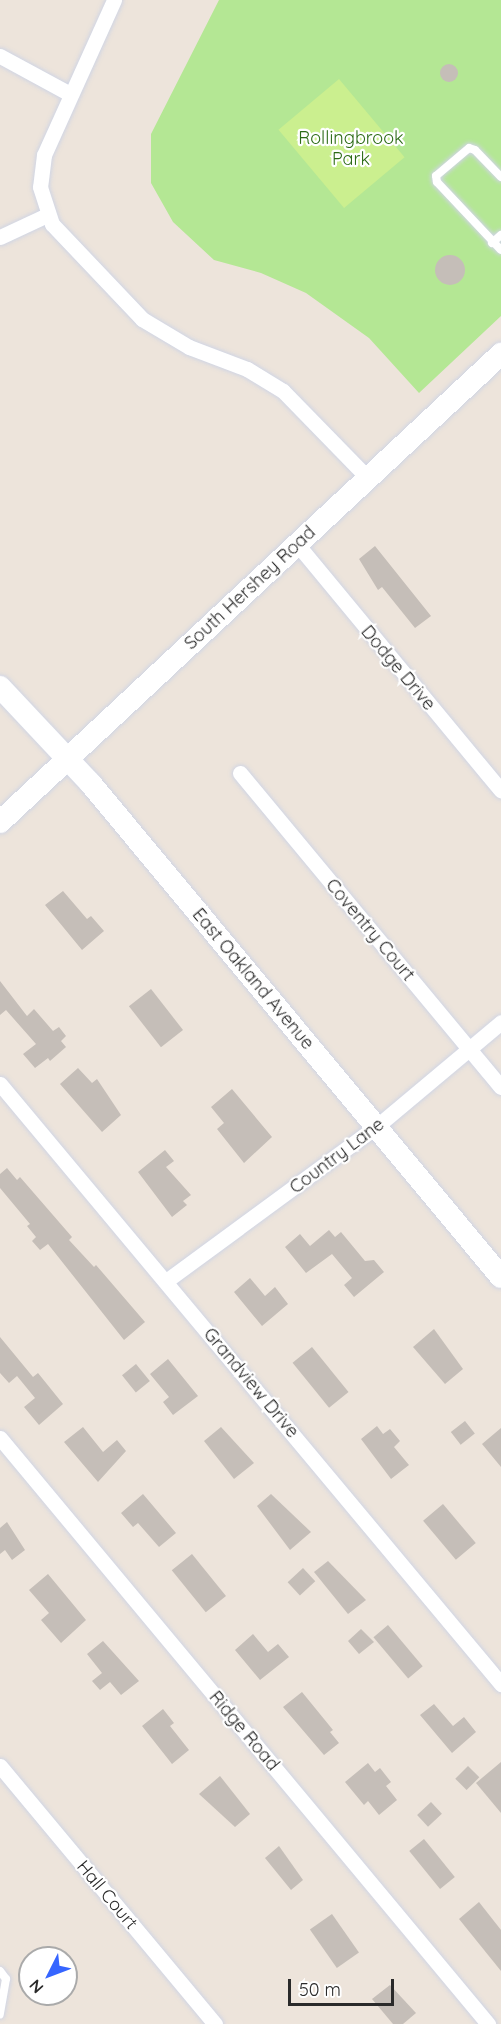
<!DOCTYPE html>
<html>
<head>
<meta charset="utf-8">
<style>
  body { margin:0 }
  #map { position:relative; width:501px; height:2024px; overflow:hidden; background:#ede4db; font-family:Quicksand,sans-serif }
  div>[style] { position:absolute }
  .green>* { inset:0; background:#b4e794 }
  .pitch>* { inset:0; background:#cbef8f; transform-origin:0 0 }
  .building>* { inset:0; background:#c5beb8; transform-origin:0 0 }
  .round { border-radius:50% }
  .roads { filter:drop-shadow(0 0 2px #d0d5e4) drop-shadow(0 0 2px #d0d5e4) }
  .service>* { height:8px; margin:-4px; padding:0 4px; transform-origin:4px; border-radius:4px; background:#fff }
  .minor>* { height:15px; margin:-7.5px; padding:0 7.5px; transform-origin:7.5px; border-radius:7.5px; background:#fff }
  .secondary>* { height:22px; margin:-11px; padding:0 11px; transform-origin:11px; border-radius:11px; background:#fff }
  span { translate:-50% -50%; white-space:nowrap; text-align:center; line-height:1.15; -webkit-text-stroke:4.5px #fff; paint-order:stroke }
  .park-label { font-size:18px; color:#2c6b16 }
  .street-label { font-size:18px; color:#2a2a2a }
  .north { position:absolute; left:18px; top:1946px; width:60px; height:60px; box-sizing:border-box; background:#fff; border:2px solid #aaa; border-radius:50%; rotate:228deg; font-size:16px; font-weight:700; line-height:24px; text-align:center; color:#2a2a2a }
  .north::after { content:''; display:block; margin:auto; width:21px; height:27px; background:#3665ff; clip-path:polygon(50% 0,100% 100%,50% 72%,0 100%) }
  .scale { position:absolute; left:288px; top:1979px; width:106px; height:27px; box-sizing:border-box; border:3px solid #2a2a2a; border-top:0; padding-left:8px; font-size:18px; line-height:21px; white-space:nowrap; color:#2a2a2a; -webkit-text-stroke:4px #fff; paint-order:stroke }
</style>
</head>
<body>
<div id="map">
  <div class="green">
    <i style="clip-path:polygon(219px 0,501px 0,501px 316px,419px 393px,369px 338px,306px 293px,261px 273px,214px 260px,173px 222px,151px 183px,151px 134px)"></i>
  </div>
  <div class="pitch">
    <i style="left:339px;top:79px;width:102px;height:79px;rotate:50deg"></i>
  </div>
  <div class="building">
    <i class="round" style="left:440px;top:64px;width:18px;height:18px"></i>
    <i class="round" style="left:435px;top:255px;width:30px;height:30px"></i>
    <i style="clip-path:polygon(375px 546px,431px 616px,415px 628px,382px 587px,378px 590px,359px 559px)"></i>
    <i style="clip-path:polygon(63px 891px,87px 919px,91px 916px,104px 931px,82px 950px,45px 905px)"></i>
    <i style="clip-path:polygon(0 981px,27px 1016px,34px 1009px,53px 1031px,59px 1027px,66px 1036px,61px 1041px,66px 1047px,50px 1061px,48px 1058px,35px 1068px,23px 1054px,36px 1044px,6px 1010px,0 1015px)"></i>
    <i style="left:151px;top:989px;width:52px;height:28px;rotate:52deg"></i>
    <i style="clip-path:polygon(78px 1068px,92px 1083px,97px 1079px,121px 1115px,102px 1132px,60px 1084px)"></i>
    <i style="clip-path:polygon(232px 1089px,272px 1137px,244px 1163px,217px 1129px,224px 1123px,211px 1107px)"></i>
    <i style="clip-path:polygon(165px 1150px,174px 1161px,166px 1167px,191px 1195px,183px 1201px,187px 1205px,172px 1217px,138px 1172px)"></i>
    <i style="clip-path:polygon(7px 1168px,17px 1180px,20px 1177px,72px 1237px,69px 1240px,94px 1267px,96px 1265px,145px 1322px,124px 1340px,48px 1244px,40px 1250px,32px 1241px,36px 1237px,27px 1226px,30px 1224px,0 1188px,0 1174px)"></i>
    <i style="clip-path:polygon(329px 1230px,335px 1237px,341px 1232px,365px 1261px,374px 1260px,384px 1272px,354px 1297px,344px 1285px,352px 1278px,332px 1254px,306px 1273px,285px 1247px,300px 1234px,310px 1246px)"></i>
    <i style="clip-path:polygon(250px 1278px,265px 1296px,275px 1287px,288px 1304px,262px 1326px,234px 1292px)"></i>
    <i style="clip-path:polygon(434px 1329px,463px 1369px,445px 1384px,413px 1347px)"></i>
    <i style="clip-path:polygon(0 1337px,33px 1377px,38px 1373px,63px 1404px,39px 1425px,24px 1407px,35px 1398px,17px 1376px,9px 1383px,0 1373px)"></i>
    <i style="left:312px;top:1347px;width:58px;height:25px;rotate:51deg"></i>
    <i style="clip-path:polygon(168px 1359px,198px 1396px,173px 1415px,163px 1402px,169px 1397px,150px 1374px)"></i>
    <i style="left:136px;top:1364px;width:22px;height:18px;rotate:51deg"></i>
    <i style="left:465px;top:1421px;width:16px;height:18px;rotate:52deg"></i>
    <i style="clip-path:polygon(377px 1426px,383px 1434px,390px 1429px,400px 1441px,394px 1447px,409px 1465px,391px 1479px,361px 1439px)"></i>
    <i style="clip-path:polygon(83px 1427px,103px 1452px,117px 1440px,126px 1451px,98px 1482px,64px 1442px)"></i>
    <i style="clip-path:polygon(221px 1427px,254px 1463px,234px 1479px,204px 1441px)"></i>
    <i style="clip-path:polygon(501px 1428px,501px 1467px,482px 1444px)"></i>
    <i style="clip-path:polygon(143px 1494px,176px 1533px,159px 1547px,138px 1523px,133px 1527px,121px 1513px)"></i>
    <i style="clip-path:polygon(271px 1494px,311px 1532px,290px 1550px,257px 1506px)"></i>
    <i style="left:443px;top:1504px;width:51px;height:26px;rotate:50deg"></i>
    <i style="clip-path:polygon(7px 1522px,25px 1550px,12px 1560px,5px 1550px,0 1554px,0 1528px)"></i>
    <i style="left:192px;top:1554px;width:54px;height:26px;rotate:51deg"></i>
    <i style="clip-path:polygon(328px 1561px,366px 1600px,348px 1614px,314px 1572px)"></i>
    <i style="left:303px;top:1568px;width:18px;height:21px;rotate:47deg"></i>
    <i style="clip-path:polygon(48px 1574px,86px 1620px,61px 1643px,41px 1620px,49px 1613px,29px 1590px)"></i>
    <i style="left:388px;top:1625px;width:54px;height:19px;rotate:50deg"></i>
    <i style="clip-path:polygon(361px 1629px,374px 1642px,359px 1654px,348px 1641px)"></i>
    <i style="clip-path:polygon(253px 1634px,268px 1652px,278px 1644px,289px 1657px,260px 1680px,235px 1650px)"></i>
    <i style="clip-path:polygon(103px 1641px,139px 1681px,121px 1695px,110px 1682px,100px 1690px,92px 1681px,102px 1673px,87px 1654px)"></i>
    <i style="clip-path:polygon(302px 1692px,333px 1730px,330px 1732px,339px 1743px,324px 1755px,283px 1707px)"></i>
    <i style="clip-path:polygon(434px 1704px,453px 1726px,464px 1717px,476px 1732px,452px 1753px,420px 1715px)"></i>
    <i style="clip-path:polygon(163px 1709px,174px 1723px,170px 1726px,189px 1750px,172px 1764px,142px 1726px)"></i>
    <i style="clip-path:polygon(501px 1762px,501px 1813px,476px 1783px)"></i>
    <i style="clip-path:polygon(368px 1763px,375px 1772px,380px 1768px,391px 1782px,386px 1786px,397px 1800px,379px 1815px,368px 1801px,364px 1805px,345px 1782px)"></i>
    <i style="left:468px;top:1766px;width:16px;height:18px;rotate:45deg"></i>
    <i style="clip-path:polygon(220px 1776px,250px 1814px,235px 1827px,199px 1794px)"></i>
    <i style="left:431px;top:1802px;width:16px;height:19px;rotate:47deg"></i>
    <i style="left:424px;top:1839px;width:49px;height:19px;rotate:51deg"></i>
    <i style="clip-path:polygon(279px 1846px,303px 1880px,291px 1890px,265px 1858px)"></i>
    <i style="clip-path:polygon(479px 1902px,501px 1930px,501px 1971px,459px 1919px)"></i>
    <i style="left:332px;top:1914px;width:47px;height:27px;rotate:55deg"></i>
    <i style="clip-path:polygon(390px 1985px,416px 2013px,403px 2024px,393px 2024px,372px 1999px)"></i>
  </div>
  <div class="roads">
    <div class="service">
      <i style="left:501px;top:177px;width:37px;rotate:-134deg"></i>
      <i style="left:475px;top:150px;width:6px;rotate:-162deg"></i>
      <i style="left:469px;top:148px;width:43px;rotate:139.7deg"></i>
      <i style="left:436px;top:176px;width:6px;rotate:81deg"></i>
      <i style="left:437px;top:182px;width:93px;rotate:46.7deg"></i>
      <i style="left:492px;top:243px;width:12px;rotate:-42deg"></i>
      <i style="left:0;top:1971px;width:10px;rotate:53deg"></i>
      <i style="left:6px;top:1979px;width:36px;rotate:100deg"></i>
    </div>
    <div class="minor">
      <i style="left:114px;top:0;width:170px;rotate:114.3deg"></i>
      <i style="left:44px;top:155px;width:32px;rotate:97deg"></i>
      <i style="left:40px;top:187px;width:39px;rotate:72deg"></i>
      <i style="left:52px;top:224px;width:131px;rotate:46.5deg"></i>
      <i style="left:142px;top:319px;width:55px;rotate:30.8deg"></i>
      <i style="left:189px;top:347px;width:62px;rotate:20.8deg"></i>
      <i style="left:247px;top:369px;width:42px;rotate:31.4deg"></i>
      <i style="left:283px;top:391px;width:122px;rotate:45.7deg"></i>
      <i style="left:0;top:56px;width:80px;rotate:28.5deg"></i>
      <i style="left:0;top:237px;width:52px;rotate:-25.1deg"></i>
      <i style="left:297px;top:544px;width:320px;rotate:50.4deg"></i>
      <i style="left:240px;top:773px;width:408px;rotate:50.3deg"></i>
      <i style="left:0;top:1084px;width:782px;rotate:50.14deg"></i>
      <i style="left:166px;top:1281px;width:260px;rotate:-36.3deg"></i>
      <i style="left:376px;top:1127px;width:163px;rotate:-40deg"></i>
      <i style="left:0;top:1438px;width:763px;rotate:50.21deg"></i>
      <i style="left:0;top:1766px;width:336px;rotate:50.2deg"></i>
    </div>
    <div class="secondary">
      <i style="left:0;top:687px;width:133px;rotate:46.8deg"></i>
      <i style="left:91px;top:784px;width:641px;rotate:50.25deg"></i>
      <i style="left:0;top:822px;width:686px;rotate:-43.05deg"></i>
    </div>
  </div>
  <div class="park-label">
    <span style="left:351px;top:149px">Rollingbrook<br>Park</span>
  </div>
  <div class="street-label">
    <span style="left:250px;top:588px;rotate:-43deg">South Hershey Road</span>
    <span style="left:398px;top:668px;rotate:50deg">Dodge Drive</span>
    <span style="left:370px;top:930px;rotate:50deg">Coventry Court</span>
    <span style="left:253px;top:979px;rotate:50deg">East Oakland Avenue</span>
    <span style="left:337px;top:1156px;rotate:-37deg">Country Lane</span>
    <span style="left:251px;top:1383px;rotate:50deg">Grandview Drive</span>
    <span style="left:244px;top:1731px;rotate:50deg">Ridge Road</span>
    <span style="left:107px;top:1895px;rotate:50deg">Hall Court</span>
  </div>
  <div class="north">N</div>
  <div class="scale">50 m</div>
</div>
</body>
</html>
